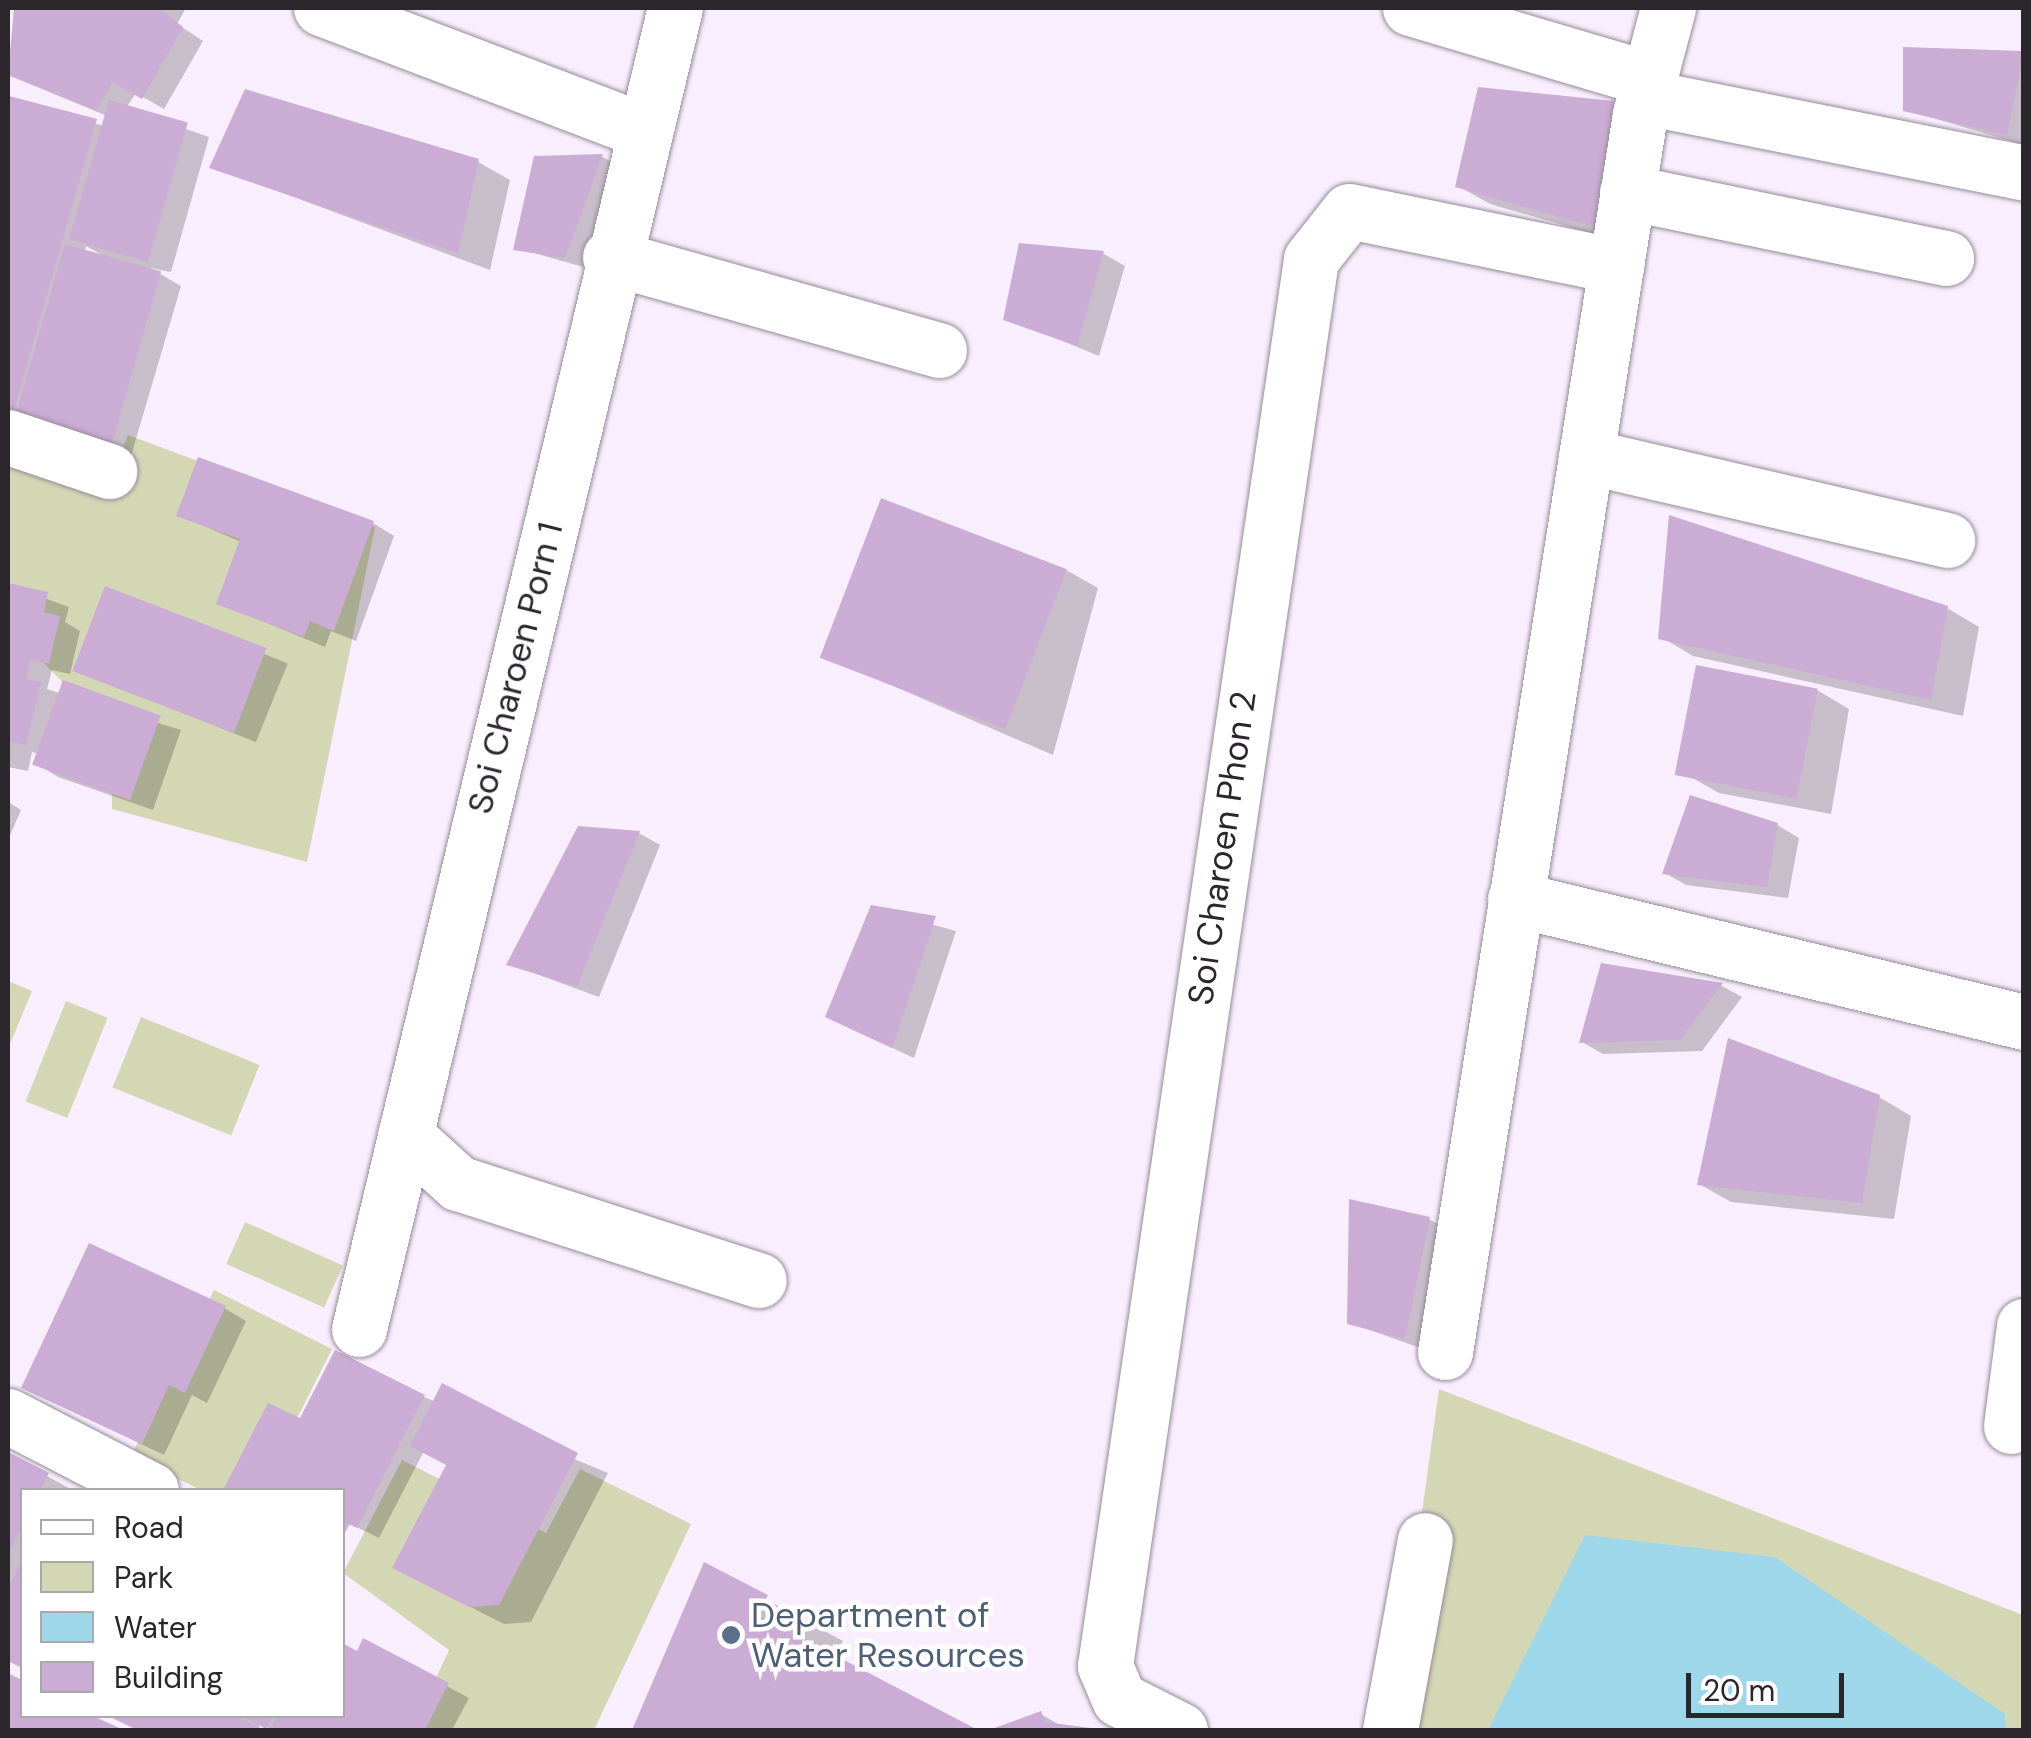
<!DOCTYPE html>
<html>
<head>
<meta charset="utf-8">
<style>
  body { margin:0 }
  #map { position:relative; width:2031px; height:1738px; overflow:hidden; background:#f9eefd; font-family:"DM Sans",sans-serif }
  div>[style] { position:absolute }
  .green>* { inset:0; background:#d4d7b4; transform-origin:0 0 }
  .water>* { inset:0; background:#9ed7ea }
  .shadow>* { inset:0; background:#0003; transform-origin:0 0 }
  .building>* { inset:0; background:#caacd4; transform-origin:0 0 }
  .roads { filter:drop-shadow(0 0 2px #958b98) drop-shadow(0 0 2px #958b98) }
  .minor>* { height:55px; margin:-27.5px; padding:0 27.5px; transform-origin:27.5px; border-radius:27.5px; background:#fff }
  .dots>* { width:28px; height:28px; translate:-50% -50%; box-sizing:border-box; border:5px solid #fff; border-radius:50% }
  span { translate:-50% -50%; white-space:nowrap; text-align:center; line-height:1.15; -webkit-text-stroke:9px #fff; paint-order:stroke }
  .street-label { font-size:35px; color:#2a262c }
  .service-label { font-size:35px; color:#4e5e75 }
  .left { translate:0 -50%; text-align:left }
  .frame { position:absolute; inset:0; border:10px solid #2a262c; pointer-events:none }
  .legend { position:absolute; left:20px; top:1488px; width:325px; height:230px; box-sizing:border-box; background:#fff; border:2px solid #aaa8ab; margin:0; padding:12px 18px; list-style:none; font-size:30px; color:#2a262c }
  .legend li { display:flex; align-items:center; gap:20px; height:50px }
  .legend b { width:50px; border:2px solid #aaa8ab }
  .scale { position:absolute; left:1686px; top:1673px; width:158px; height:45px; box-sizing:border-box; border:5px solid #2a262c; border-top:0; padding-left:12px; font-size:30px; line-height:35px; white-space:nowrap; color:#2a262c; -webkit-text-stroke:8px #fff; paint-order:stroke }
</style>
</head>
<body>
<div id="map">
  <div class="green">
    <i style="clip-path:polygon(8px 413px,120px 454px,128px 435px,375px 527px,307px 862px,112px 809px,111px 731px,24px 643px,8px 659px)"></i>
    <i style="clip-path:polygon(8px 981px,32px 991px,8px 1049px)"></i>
    <i style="left:66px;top:1001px;width:45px;height:108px;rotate:22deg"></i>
    <i style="left:141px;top:1017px;width:128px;height:76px;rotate:22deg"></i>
    <i style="left:245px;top:1222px;width:107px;height:46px;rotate:24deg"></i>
    <i style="clip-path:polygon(214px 1290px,332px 1349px,261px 1490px,201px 1490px,131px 1456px)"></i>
    <i style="clip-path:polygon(1439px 1389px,2023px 1615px,2023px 1730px,1392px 1730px)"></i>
    <i style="clip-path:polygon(402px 1460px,546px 1533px,580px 1469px,691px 1524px,594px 1730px,412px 1730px,449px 1650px,343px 1573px)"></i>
  </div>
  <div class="water">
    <i style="clip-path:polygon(1585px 1535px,1775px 1557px,2005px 1714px,2006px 1730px,1488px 1730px)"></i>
  </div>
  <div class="shadow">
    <i style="clip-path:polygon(evenodd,17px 8px,186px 8px,177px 24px,203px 41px,164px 109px,136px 93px,126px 108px,209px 137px,171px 272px,150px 268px,181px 286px,128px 466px,8px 422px,11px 99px,104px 126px,107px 116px,8px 75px,17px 8px,86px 246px,102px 255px,85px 252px,86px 246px)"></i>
    <i style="clip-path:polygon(2024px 53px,2024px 145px,1906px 110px)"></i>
    <i style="clip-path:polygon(1613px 104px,1645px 122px,1625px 243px,1490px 204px,1458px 186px)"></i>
    <i style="clip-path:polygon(603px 157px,623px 169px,587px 268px,516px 248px,536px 159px)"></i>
    <i style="clip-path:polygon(478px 162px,510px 180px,490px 270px,213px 167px)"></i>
    <i style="clip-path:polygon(1021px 246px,1104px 254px,1125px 266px,1099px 356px,1006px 318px)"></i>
    <i style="clip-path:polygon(179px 515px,373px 523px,394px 536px,356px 641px,331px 631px,325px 647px,219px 603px,241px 542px)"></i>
    <i style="clip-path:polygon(1066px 570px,1098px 588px,1053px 755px,826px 657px)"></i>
    <i style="clip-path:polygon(8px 585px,69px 607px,65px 622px,80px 631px,70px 674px,52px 670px,47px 689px,181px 730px,153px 810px,58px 777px,37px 764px,40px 754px,32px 752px,28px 771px,8px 767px)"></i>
    <i style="left:106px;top:590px;width:196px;height:85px;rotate:22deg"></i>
    <i style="clip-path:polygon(1947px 608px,1979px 627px,1963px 716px,1693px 656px,1661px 637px)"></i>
    <i style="clip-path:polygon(1817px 690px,1849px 709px,1831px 814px,1719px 793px,1687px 775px)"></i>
    <i style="clip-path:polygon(8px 802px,21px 810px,8px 840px)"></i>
    <i style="clip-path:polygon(1777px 825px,1799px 838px,1788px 898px,1686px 885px,1665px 873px)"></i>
    <i style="clip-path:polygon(579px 829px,639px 833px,660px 845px,599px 997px,509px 964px)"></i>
    <i style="clip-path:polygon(872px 908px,956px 931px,914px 1058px,849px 1028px)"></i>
    <i style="clip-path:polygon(1603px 966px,1722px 986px,1742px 997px,1702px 1051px,1603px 1054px,1582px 1042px)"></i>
    <i style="clip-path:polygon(1879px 1097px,1911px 1116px,1894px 1219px,1731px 1202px,1699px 1184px)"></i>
    <i style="clip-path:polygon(1429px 1219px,1450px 1231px,1426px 1350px,1350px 1323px)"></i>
    <i style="clip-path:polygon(224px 1308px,246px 1321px,207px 1403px,192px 1395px,164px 1455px,46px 1399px)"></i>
    <i style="clip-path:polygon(424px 1397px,608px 1473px,531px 1622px,504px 1624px,427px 1585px,448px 1465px,424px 1451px,379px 1538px,350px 1524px,342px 1538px,342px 1490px,226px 1490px,269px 1406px,301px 1422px)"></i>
    <i style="clip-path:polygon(8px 1455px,69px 1488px,22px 1490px,22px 1666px,8px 1658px)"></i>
    <i style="clip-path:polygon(705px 1566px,843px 1641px,833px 1657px,973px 1730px,633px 1730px)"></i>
    <i style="clip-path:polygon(365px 1642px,469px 1698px,452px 1730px,272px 1730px,259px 1723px,259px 1730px,139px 1730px,113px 1716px,342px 1716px)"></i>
    <i style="clip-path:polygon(8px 1676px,22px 1683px,22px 1716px,88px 1716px,118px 1730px,8px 1730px)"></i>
    <i style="clip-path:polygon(1041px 1714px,1063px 1727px,1089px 1730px,998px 1730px)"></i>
  </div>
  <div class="building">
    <i style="clip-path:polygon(14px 8px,158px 8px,183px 27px,142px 99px,113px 82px,96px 110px,8px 75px)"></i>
    <i style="clip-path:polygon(1903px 47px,2024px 51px,2007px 135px,1903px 111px)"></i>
    <i style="clip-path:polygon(1478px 87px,1614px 101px,1594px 227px,1455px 187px)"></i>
    <i style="clip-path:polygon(245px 89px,479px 159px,458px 253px,209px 168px)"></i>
    <i style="clip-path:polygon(9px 96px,97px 119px,10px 424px,8px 423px)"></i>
    <i style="left:109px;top:100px;width:82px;height:145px;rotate:16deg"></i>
    <i style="clip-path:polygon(603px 154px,565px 258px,513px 250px,534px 156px)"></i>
    <i style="clip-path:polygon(1019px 243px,1104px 251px,1077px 346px,1003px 320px)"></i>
    <i style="left:65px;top:244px;width:100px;height:192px;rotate:16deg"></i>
    <i style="clip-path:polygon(198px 457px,374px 521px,334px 631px,310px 621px,304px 637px,216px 604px,240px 539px,176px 516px)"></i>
    <i style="left:881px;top:498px;width:199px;height:171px;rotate:21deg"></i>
    <i style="clip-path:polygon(1669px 515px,1948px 606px,1931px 700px,1658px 639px)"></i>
    <i style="clip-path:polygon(8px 583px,48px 592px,44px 612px,60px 616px,49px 664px,30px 659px,26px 679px,41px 682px,26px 745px,8px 741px)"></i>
    <i style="left:105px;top:586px;width:173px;height:91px;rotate:21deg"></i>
    <i style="left:1696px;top:665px;width:124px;height:112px;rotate:11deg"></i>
    <i style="left:63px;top:680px;width:104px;height:90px;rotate:20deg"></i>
    <i style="clip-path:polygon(1690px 795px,1778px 823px,1767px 887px,1662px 874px)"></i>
    <i style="clip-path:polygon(578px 826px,640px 831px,577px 986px,506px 965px)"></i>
    <i style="clip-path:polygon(871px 905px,936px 916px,892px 1048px,825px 1017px)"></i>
    <i style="clip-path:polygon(1601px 963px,1723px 983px,1680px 1040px,1579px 1043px)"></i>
    <i style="clip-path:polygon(1728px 1038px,1880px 1095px,1862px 1203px,1697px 1185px)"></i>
    <i style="clip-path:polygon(1349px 1199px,1430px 1217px,1405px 1339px,1347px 1324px)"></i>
    <i style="clip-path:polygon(89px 1243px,226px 1306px,185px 1393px,169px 1385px,142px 1444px,21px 1388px)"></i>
    <i style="clip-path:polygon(335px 1350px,425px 1395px,357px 1528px,342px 1521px,342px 1490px,223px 1490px,268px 1403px,300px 1418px)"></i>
    <i style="clip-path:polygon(442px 1383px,578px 1453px,499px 1605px,469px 1607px,392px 1568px,446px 1465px,410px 1446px)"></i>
    <i style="clip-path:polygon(8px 1452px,49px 1473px,40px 1490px,22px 1490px,22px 1525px,8px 1555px)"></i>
    <i style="clip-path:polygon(22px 1559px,22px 1668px,8px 1661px,8px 1588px)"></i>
    <i style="clip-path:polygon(704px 1562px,768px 1595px,756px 1614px,978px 1730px,632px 1730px)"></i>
    <i style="clip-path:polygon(363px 1638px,449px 1683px,425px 1730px,269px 1730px,277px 1716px,342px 1716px,342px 1643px,357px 1651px)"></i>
    <i style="clip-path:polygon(8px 1673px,22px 1680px,22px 1716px,93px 1716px,124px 1730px,8px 1730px)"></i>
    <i style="clip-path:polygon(1041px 1711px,1045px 1722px,1106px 1730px,989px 1730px)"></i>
    <i style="clip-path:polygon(108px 1716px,235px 1716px,265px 1730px,137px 1730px)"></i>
    <i style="clip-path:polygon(241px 1716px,273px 1716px,266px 1729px)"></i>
  </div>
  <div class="roads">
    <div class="minor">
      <i style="left:321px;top:8px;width:344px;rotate:20.8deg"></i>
      <i style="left:1410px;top:8px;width:249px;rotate:16.5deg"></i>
      <i style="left:1645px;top:97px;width:387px;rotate:11.3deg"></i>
      <i style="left:1627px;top:192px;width:326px;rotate:11.7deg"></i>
      <i style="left:610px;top:257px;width:342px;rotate:15.8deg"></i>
      <i style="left:8px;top:437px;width:107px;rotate:18.6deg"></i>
      <i style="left:1586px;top:456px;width:371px;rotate:13.1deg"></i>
      <i style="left:1515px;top:899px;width:524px;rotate:13.59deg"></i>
      <i style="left:405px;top:1135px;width:72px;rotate:42.2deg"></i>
      <i style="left:458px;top:1183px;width:316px;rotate:17.9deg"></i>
      <i style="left:359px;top:1329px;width:1358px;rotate:-76.55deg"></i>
      <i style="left:1445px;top:1352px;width:1253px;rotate:-81.05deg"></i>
      <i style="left:1640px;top:114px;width:110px;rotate:-75.2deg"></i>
      <i style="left:8px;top:1416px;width:161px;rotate:27.4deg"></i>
      <i style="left:2011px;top:1426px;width:101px;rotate:-82.6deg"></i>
      <i style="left:1180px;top:1730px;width:68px;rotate:-153.1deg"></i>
      <i style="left:1119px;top:1699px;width:36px;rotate:-113deg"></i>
      <i style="left:1105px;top:1666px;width:1422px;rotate:-81.67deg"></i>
      <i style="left:1311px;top:259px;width:61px;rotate:-51.6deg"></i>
      <i style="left:1349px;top:211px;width:273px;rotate:11.6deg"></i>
      <i style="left:1390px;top:1730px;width:193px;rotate:-79.6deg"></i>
    </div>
  </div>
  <div class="dots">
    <i style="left:731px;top:1635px;background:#5c6f8a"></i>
  </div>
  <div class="street-label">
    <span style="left:515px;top:668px;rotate:-76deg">Soi Charoen Porn 1</span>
    <span style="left:1222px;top:848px;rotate:-82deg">Soi Charoen Phon 2</span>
  </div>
  <div class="service-label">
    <span class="left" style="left:751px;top:1635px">Department of<br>Water Resources</span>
  </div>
  <div class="frame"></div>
  <ul class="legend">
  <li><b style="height:12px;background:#fff"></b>Road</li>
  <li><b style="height:28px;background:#d4d7b4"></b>Park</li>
  <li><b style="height:28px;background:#9ed7ea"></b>Water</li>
  <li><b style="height:28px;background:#caacd4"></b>Building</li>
  </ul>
  <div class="scale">20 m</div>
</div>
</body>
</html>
